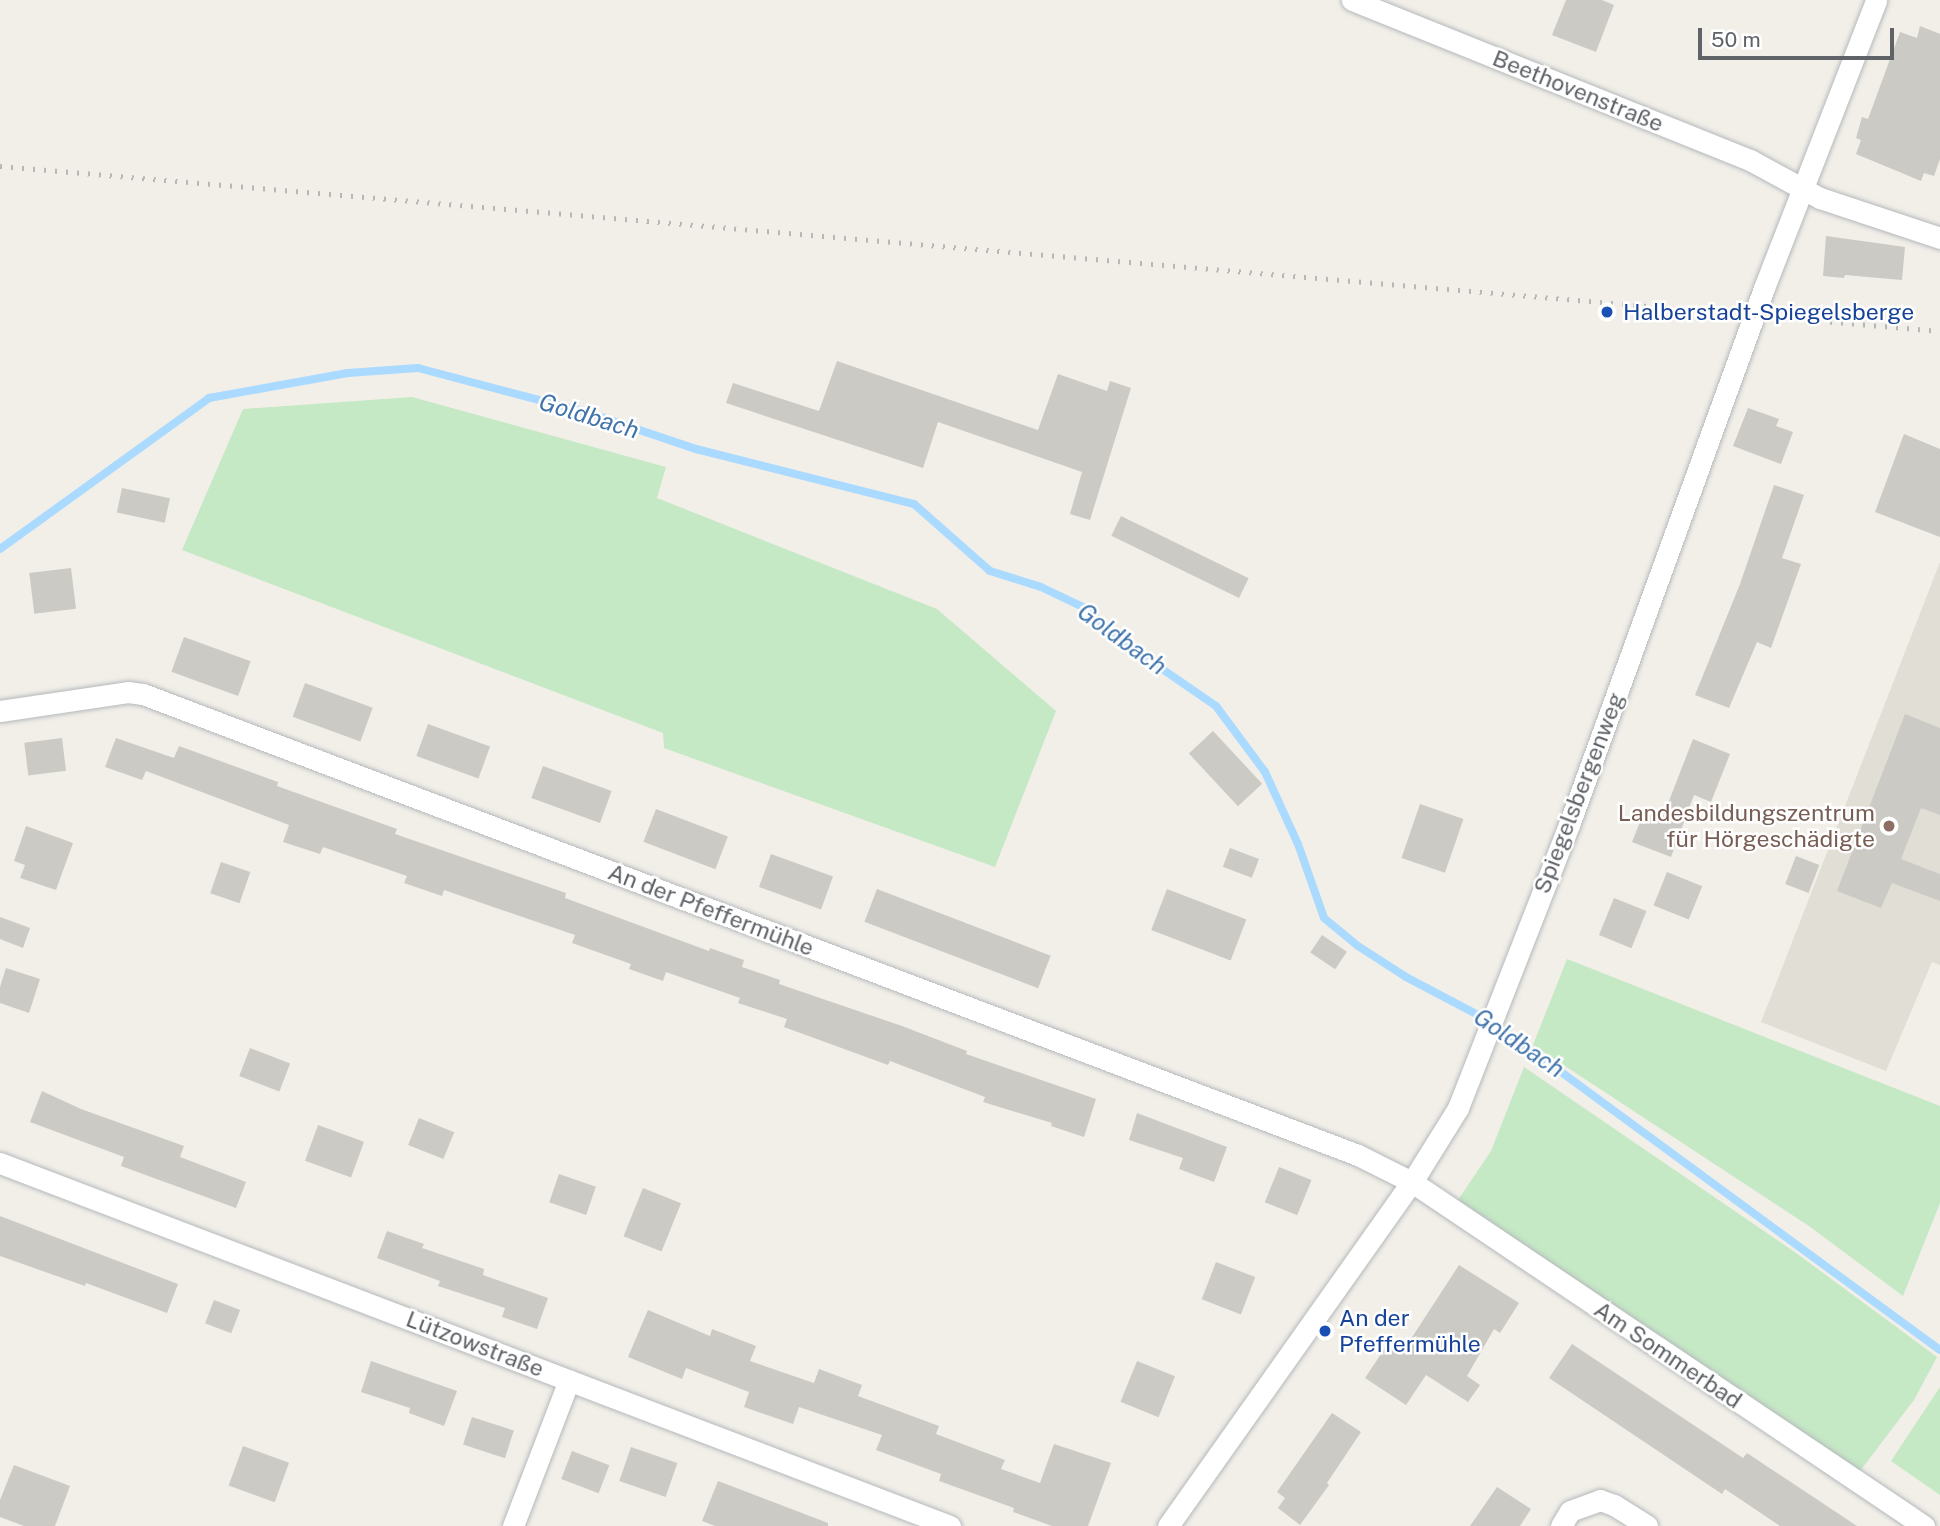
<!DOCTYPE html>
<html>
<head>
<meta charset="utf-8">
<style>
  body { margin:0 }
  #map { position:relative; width:1940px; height:1526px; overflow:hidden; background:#f1efe8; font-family:"Public Sans",sans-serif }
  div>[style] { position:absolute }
  .education>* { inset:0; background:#e1ded6 }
  .green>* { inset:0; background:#c5e8c5 }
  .stream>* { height:8px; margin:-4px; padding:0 4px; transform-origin:4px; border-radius:4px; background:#aadaff }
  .building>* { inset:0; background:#cccac5; transform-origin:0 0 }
  .roads { filter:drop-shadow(0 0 2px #b5b8bc) drop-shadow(0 0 2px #b5b8bc) }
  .street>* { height:21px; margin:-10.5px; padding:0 10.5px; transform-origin:10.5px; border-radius:10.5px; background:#fff }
  .rail>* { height:5px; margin-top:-2.5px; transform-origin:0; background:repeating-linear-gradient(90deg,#b6b7b8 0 2px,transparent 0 11px) }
  .dots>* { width:19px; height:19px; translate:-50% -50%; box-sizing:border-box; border:4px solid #fff; border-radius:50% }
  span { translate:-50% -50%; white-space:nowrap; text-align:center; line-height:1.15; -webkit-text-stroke:5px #fff; paint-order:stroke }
  .street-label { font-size:23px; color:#5f6368 }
  .transit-label { font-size:23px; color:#164399 }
  .left { translate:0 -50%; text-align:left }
  .education-label { font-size:23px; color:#785e54 }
  .right { translate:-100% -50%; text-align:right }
  .water-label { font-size:24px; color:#4174aa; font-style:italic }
  .scale { position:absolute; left:1698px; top:28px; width:196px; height:32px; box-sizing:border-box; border:4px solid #5f6368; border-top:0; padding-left:9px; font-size:21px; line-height:24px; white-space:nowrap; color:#5f6368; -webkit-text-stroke:5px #fff; paint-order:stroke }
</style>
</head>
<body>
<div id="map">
  <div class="education">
    <i style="clip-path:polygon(1940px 562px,1940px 965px,1932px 962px,1886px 1071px,1761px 1022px)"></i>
  </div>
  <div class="green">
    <i style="clip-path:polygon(412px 397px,666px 467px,657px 498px,937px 609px,1056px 711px,995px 867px,664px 748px,663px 733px,182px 550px,243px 409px)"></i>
    <i style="clip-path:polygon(1567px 959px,1940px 1106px,1940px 1203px,1903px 1296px,1809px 1226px,1533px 1045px)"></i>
    <i style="clip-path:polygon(1524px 1067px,1796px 1253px,1937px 1357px,1914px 1400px,1860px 1471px,1458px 1200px,1491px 1151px)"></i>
    <i style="clip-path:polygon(1940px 1387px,1940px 1495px,1891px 1461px)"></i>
  </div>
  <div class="stream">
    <i style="left:0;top:549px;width:258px;rotate:-35.8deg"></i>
    <i style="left:209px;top:398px;width:141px;rotate:-10.2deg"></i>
    <i style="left:348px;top:373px;width:70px;rotate:-4.1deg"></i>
    <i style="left:418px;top:368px;width:180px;rotate:14.8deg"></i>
    <i style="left:592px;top:414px;width:110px;rotate:18.6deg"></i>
    <i style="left:696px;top:449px;width:225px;rotate:14.2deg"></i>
    <i style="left:914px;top:504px;width:101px;rotate:41.4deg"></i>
    <i style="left:990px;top:571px;width:53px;rotate:17.4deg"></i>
    <i style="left:1041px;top:587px;width:49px;rotate:25.5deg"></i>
    <i style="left:1085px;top:608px;width:47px;rotate:42.4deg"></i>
    <i style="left:1120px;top:640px;width:116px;rotate:34.5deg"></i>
    <i style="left:1216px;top:706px;width:82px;rotate:53.4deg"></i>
    <i style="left:1265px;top:772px;width:79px;rotate:65.4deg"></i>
    <i style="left:1298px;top:844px;width:78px;rotate:70.6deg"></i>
    <i style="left:1324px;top:918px;width:44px;rotate:39.5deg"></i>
    <i style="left:1358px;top:946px;width:57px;rotate:32.9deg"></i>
    <i style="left:1406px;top:977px;width:103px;rotate:27.8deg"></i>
    <i style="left:1497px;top:1025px;width:549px;rotate:36.27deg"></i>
  </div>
  <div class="building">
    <i style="clip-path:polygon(1566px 0,1602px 0,1614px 5px,1596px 52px,1552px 35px)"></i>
    <i style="clip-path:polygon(1920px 26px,1940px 34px,1940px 159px,1934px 176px,1924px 173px,1921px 181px,1856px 154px,1861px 140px,1856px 138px,1862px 117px,1868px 119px,1900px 32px,1917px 38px)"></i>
    <i style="clip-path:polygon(1826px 236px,1905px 247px,1902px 280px,1845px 275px,1844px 278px,1823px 276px)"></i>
    <i style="clip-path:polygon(837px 361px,1038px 430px,1058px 374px,1107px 391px,1110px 381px,1131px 388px,1090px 520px,1070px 514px,1082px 472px,938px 422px,923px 468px,726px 403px,733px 383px,819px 411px)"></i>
    <i style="clip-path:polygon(1748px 408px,1779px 419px,1776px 426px,1793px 432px,1781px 464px,1733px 446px)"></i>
    <i style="clip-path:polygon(1904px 434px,1940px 449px,1940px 537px,1875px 512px)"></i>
    <i style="clip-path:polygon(1774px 485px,1804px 495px,1782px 558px,1801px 564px,1771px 648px,1757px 642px,1729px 708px,1695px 695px,1740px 584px)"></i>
    <i style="left:122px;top:488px;width:49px;height:25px;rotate:12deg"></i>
    <i style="left:1121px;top:516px;width:142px;height:22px;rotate:26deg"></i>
    <i style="left:71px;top:568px;width:41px;height:42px;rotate:83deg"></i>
    <i style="left:184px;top:637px;width:71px;height:37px;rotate:20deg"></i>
    <i style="left:305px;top:683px;width:72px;height:36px;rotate:20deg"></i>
    <i style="clip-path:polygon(1905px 714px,1940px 728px,1940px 815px,1921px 808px,1901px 859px,1940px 874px,1940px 901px,1892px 883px,1881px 908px,1837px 891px)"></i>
    <i style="left:428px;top:724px;width:66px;height:34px;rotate:20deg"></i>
    <i style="left:1213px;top:731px;width:72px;height:33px;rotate:47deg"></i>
    <i style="left:62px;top:738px;width:33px;height:38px;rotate:83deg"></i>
    <i style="clip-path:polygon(116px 738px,174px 758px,179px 746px,278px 782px,277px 786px,397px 829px,395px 834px,566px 893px,565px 898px,709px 951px,710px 948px,744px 960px,742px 967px,780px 980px,779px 984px,902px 1026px,967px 1051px,966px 1054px,1096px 1099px,1084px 1137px,1051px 1126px,1052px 1123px,983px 1102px,985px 1097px,890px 1061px,888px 1065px,784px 1027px,787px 1019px,738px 1003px,740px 998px,666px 972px,663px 981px,629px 969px,631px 964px,572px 943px,575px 935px,444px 890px,442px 896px,404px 883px,407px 876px,323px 847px,320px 854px,283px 842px,289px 825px,146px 771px,142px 780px,105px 767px)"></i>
    <i style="clip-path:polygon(1693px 739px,1730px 754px,1711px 802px,1694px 795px,1671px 857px,1632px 842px,1640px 822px,1645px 823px,1649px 814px,1662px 819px)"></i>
    <i style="left:543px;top:766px;width:73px;height:34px;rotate:20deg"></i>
    <i style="left:1420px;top:804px;width:46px;height:57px;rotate:19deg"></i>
    <i style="left:656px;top:809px;width:77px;height:35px;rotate:21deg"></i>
    <i style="clip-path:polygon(26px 826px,73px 843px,56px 890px,20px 878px,25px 865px,14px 861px)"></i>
    <i style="left:1230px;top:848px;width:31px;height:20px;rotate:21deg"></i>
    <i style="left:771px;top:854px;width:66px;height:35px;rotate:20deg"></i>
    <i style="left:1796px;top:856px;width:25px;height:30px;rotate:21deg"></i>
    <i style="left:221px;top:862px;width:31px;height:33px;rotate:19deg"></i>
    <i style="left:1667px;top:872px;width:38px;height:36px;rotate:22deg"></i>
    <i style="left:877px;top:889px;width:186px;height:35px;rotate:21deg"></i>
    <i style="left:1167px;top:889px;width:85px;height:44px;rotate:21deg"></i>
    <i style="left:1614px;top:898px;width:35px;height:40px;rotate:22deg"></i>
    <i style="clip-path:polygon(0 917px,30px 928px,23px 948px,0 939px)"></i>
    <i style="left:1322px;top:935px;width:30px;height:21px;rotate:34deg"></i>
    <i style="clip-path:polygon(6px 968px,40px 979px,29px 1013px,0 1003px,0 987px)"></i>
    <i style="left:250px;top:1048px;width:43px;height:30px;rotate:21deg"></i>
    <i style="clip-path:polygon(42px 1091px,81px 1109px,184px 1146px,180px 1157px,246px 1182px,236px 1208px,121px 1166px,124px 1157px,30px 1122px)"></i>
    <i style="clip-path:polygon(1137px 1113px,1227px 1147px,1214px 1182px,1179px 1169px,1183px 1158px,1129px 1140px)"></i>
    <i style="left:419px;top:1118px;width:38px;height:29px;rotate:22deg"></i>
    <i style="left:318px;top:1125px;width:49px;height:38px;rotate:20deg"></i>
    <i style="left:1279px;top:1167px;width:35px;height:38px;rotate:22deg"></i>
    <i style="left:559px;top:1174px;width:39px;height:30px;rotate:19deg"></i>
    <i style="left:643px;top:1188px;width:41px;height:52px;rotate:22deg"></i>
    <i style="clip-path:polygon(0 1216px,178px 1284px,167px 1313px,86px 1283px,85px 1286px,0 1256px)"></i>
    <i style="clip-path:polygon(387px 1231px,424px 1244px,422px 1248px,484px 1269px,483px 1275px,548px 1298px,537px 1329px,502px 1317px,505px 1308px,438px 1286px,440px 1281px,377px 1258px)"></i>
    <i style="left:1216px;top:1262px;width:42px;height:40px;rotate:21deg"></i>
    <i style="clip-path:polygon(1459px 1265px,1519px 1303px,1500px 1333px,1494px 1329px,1467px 1376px,1480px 1385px,1468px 1402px,1426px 1375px,1406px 1405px,1365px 1378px,1391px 1339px,1405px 1348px)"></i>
    <i style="left:214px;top:1300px;width:28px;height:25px;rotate:21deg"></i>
    <i style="clip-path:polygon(648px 1310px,710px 1336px,712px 1329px,756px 1346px,750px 1361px,814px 1383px,819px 1369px,862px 1385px,858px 1396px,939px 1426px,936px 1434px,1005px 1460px,1001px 1469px,1040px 1483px,1054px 1444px,1111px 1463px,1088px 1526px,1052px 1526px,1013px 1512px,1014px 1508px,939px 1481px,941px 1474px,876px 1450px,882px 1435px,799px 1407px,793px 1424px,744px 1407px,749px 1392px,686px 1368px,682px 1379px,628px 1357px)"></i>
    <i style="clip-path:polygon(1572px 1344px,1743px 1458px,1747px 1453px,1857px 1526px,1780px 1526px,1725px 1489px,1722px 1494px,1549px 1378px)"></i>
    <i style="clip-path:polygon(371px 1361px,457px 1391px,444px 1426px,409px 1413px,410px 1408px,361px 1392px)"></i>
    <i style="left:1137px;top:1361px;width:41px;height:44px;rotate:22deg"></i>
    <i style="clip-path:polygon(1332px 1413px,1361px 1432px,1327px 1483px,1329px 1485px,1300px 1525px,1278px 1508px,1285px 1498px,1277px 1492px)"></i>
    <i style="left:472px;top:1417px;width:44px;height:29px;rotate:18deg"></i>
    <i style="left:243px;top:1446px;width:49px;height:42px;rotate:20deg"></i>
    <i style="left:631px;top:1447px;width:49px;height:36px;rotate:19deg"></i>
    <i style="left:572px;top:1451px;width:40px;height:30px;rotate:21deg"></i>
    <i style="clip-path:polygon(14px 1465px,70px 1486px,55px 1526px,24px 1526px,0 1517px,0 1500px)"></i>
    <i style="clip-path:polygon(718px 1481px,828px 1523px,828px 1526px,715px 1526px,702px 1521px)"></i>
    <i style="clip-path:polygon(1497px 1487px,1531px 1509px,1520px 1526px,1470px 1526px)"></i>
  </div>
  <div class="roads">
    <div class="street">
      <i style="left:1352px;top:0;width:429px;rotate:21.9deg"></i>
      <i style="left:1750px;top:160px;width:80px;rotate:28.5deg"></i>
      <i style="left:1820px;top:198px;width:126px;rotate:18.4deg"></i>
      <i style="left:0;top:711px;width:129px;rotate:-8.4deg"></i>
      <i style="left:128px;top:692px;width:15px;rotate:8deg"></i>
      <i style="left:143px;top:694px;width:1300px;rotate:20.78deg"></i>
      <i style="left:1358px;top:1155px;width:60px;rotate:26.6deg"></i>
      <i style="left:1412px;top:1182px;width:617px;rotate:33.9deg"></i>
      <i style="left:0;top:1163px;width:1017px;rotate:20.91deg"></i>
      <i style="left:513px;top:1526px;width:156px;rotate:-69deg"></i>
      <i style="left:1168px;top:1526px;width:422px;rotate:-54.7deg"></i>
      <i style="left:1412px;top:1182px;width:87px;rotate:-58.1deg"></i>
      <i style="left:1458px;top:1108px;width:304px;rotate:-68.6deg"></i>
      <i style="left:1569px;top:825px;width:571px;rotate:-70.04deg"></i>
      <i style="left:1764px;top:288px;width:309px;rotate:-68.7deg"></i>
      <i style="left:1561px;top:1526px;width:17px;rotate:-59deg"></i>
      <i style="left:1570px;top:1511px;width:32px;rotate:-20deg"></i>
      <i style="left:1600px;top:1500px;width:15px;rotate:20deg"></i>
      <i style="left:1614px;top:1505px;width:39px;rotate:32deg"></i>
    </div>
  </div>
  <div class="rail">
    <i style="left:0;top:166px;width:1947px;rotate:4.86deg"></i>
  </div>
  <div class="dots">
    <i style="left:1607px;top:312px;background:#1a4fb4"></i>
    <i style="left:1889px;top:826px;background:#8d6e63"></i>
    <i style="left:1325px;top:1331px;background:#1a4fb4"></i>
  </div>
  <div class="street-label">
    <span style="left:1578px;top:91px;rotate:22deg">Beethovenstraße</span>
    <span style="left:1579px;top:793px;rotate:-69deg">Spiegelsbergenweg</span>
    <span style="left:711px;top:910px;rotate:21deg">An der Pfeffermühle</span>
    <span style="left:475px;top:1344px;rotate:21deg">Lützowstraße</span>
    <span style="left:1668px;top:1355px;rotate:34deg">Am Sommerbad</span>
  </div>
  <div class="transit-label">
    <span class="left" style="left:1623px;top:312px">Halberstadt-Spiegelsberge</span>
    <span class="left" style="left:1339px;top:1331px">An der<br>Pfeffermühle</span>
  </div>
  <div class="education-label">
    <span class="right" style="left:1875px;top:826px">Landesbildungszentrum<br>für Hörgeschädigte</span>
  </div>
  <div class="water-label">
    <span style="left:589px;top:416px;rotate:17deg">Goldbach</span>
    <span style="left:1122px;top:639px;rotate:36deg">Goldbach</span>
    <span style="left:1519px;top:1043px;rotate:34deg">Goldbach</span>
  </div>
  <div class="scale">50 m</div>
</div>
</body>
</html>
